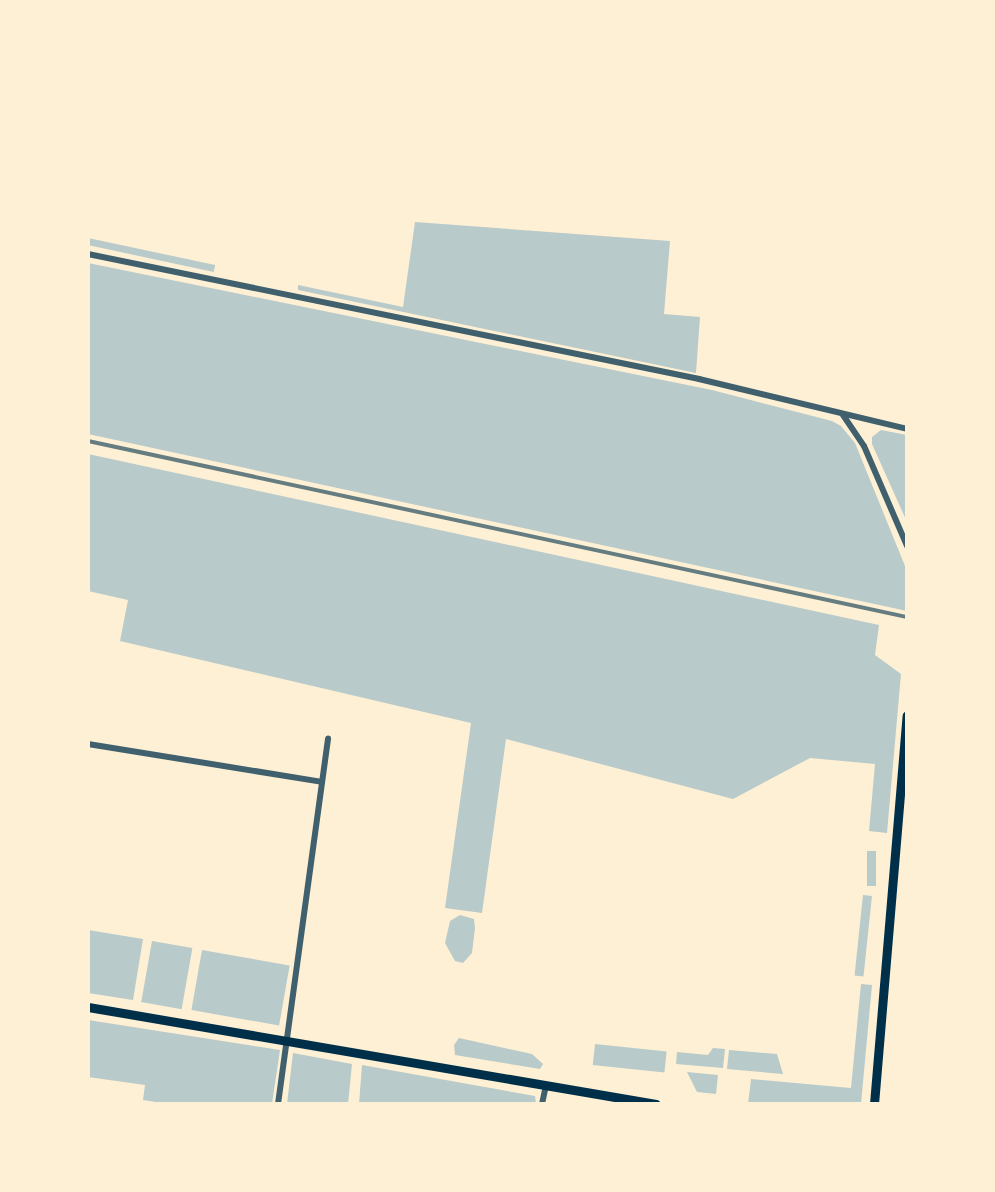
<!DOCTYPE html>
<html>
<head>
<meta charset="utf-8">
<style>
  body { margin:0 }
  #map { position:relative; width:995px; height:1192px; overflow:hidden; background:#fdf0d5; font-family:Bitter,serif }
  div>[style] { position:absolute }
  .green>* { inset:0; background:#b9caca; transform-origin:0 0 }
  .minor>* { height:6px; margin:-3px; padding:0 3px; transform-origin:3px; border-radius:3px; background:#3f606c }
  .secondary>* { height:9px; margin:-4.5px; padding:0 4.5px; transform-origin:4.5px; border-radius:4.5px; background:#003049 }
  .rail>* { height:4px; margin:-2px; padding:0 2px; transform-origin:2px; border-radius:2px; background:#657d81 }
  span { translate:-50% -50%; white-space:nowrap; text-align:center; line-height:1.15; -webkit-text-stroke:8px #fdf0d5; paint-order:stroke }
  .frame { position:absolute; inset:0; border:90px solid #fdf0d5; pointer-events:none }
</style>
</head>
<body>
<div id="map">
  <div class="green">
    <i style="clip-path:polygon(415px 222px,670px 241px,664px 314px,700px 317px,696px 373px,298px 290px,298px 285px,403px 307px)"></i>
    <i style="left:88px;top:238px;width:130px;height:7px;rotate:12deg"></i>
    <i style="clip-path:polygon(88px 263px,712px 390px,832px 421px,841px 426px,855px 443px,907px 571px,907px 611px,88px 434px)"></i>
    <i style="clip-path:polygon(881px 430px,907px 435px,907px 522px,872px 444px,872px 437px)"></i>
    <i style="clip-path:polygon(88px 454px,879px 625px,875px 655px,901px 674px,887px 833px,869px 831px,875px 764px,810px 758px,733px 799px,506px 739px,482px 913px,445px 908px,471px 723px,120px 641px,128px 600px,88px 591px)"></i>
    <i style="left:867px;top:851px;width:9px;height:35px"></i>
    <i style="left:863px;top:895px;width:9px;height:81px;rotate:6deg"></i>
    <i style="clip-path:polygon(460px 915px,474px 919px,475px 928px,472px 953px,463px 963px,455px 961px,445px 943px,450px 921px)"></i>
    <i style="clip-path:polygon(88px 930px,143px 939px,133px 1000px,88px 993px)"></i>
    <i style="left:152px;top:941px;width:41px;height:62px;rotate:10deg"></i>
    <i style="left:202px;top:950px;width:89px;height:61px;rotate:10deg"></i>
    <i style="clip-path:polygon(861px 984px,872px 985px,861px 1104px,748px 1104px,751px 1079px,851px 1088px)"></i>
    <i style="clip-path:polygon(88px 1020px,280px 1050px,272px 1104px,168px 1104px,143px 1100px,145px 1085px,88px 1077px)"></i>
    <i style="clip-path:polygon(459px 1038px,532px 1054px,543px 1064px,540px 1069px,455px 1055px,454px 1045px)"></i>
    <i style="left:595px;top:1044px;width:72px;height:21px;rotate:6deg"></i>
    <i style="clip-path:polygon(713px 1048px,725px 1049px,723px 1068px,676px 1064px,677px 1052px,708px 1055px)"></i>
    <i style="clip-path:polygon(729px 1050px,777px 1054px,783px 1074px,727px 1069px)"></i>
    <i style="clip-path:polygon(293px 1053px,352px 1064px,348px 1104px,287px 1104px)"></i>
    <i style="clip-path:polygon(362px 1065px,535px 1096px,536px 1104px,359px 1104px)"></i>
    <i style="clip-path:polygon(687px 1072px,718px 1075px,716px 1094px,697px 1092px)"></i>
  </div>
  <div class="minor">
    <i style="left:88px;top:254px;width:624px;rotate:11.56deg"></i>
    <i style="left:699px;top:379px;width:214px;rotate:13.5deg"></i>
    <i style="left:843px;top:415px;width:37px;rotate:56deg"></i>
    <i style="left:864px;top:446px;width:109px;rotate:66.7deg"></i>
    <i style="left:88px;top:744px;width:237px;rotate:9.2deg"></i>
    <i style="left:278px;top:1104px;width:369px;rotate:-82.2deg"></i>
    <i style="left:542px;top:1104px;width:19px;rotate:-78deg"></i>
  </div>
  <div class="secondary">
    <i style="left:88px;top:1007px;width:576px;rotate:9.69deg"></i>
    <i style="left:874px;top:1104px;width:390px;rotate:-85.2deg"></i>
  </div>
  <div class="rail">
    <i style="left:88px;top:441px;width:838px;rotate:12.13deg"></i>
  </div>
  <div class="frame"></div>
</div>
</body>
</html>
